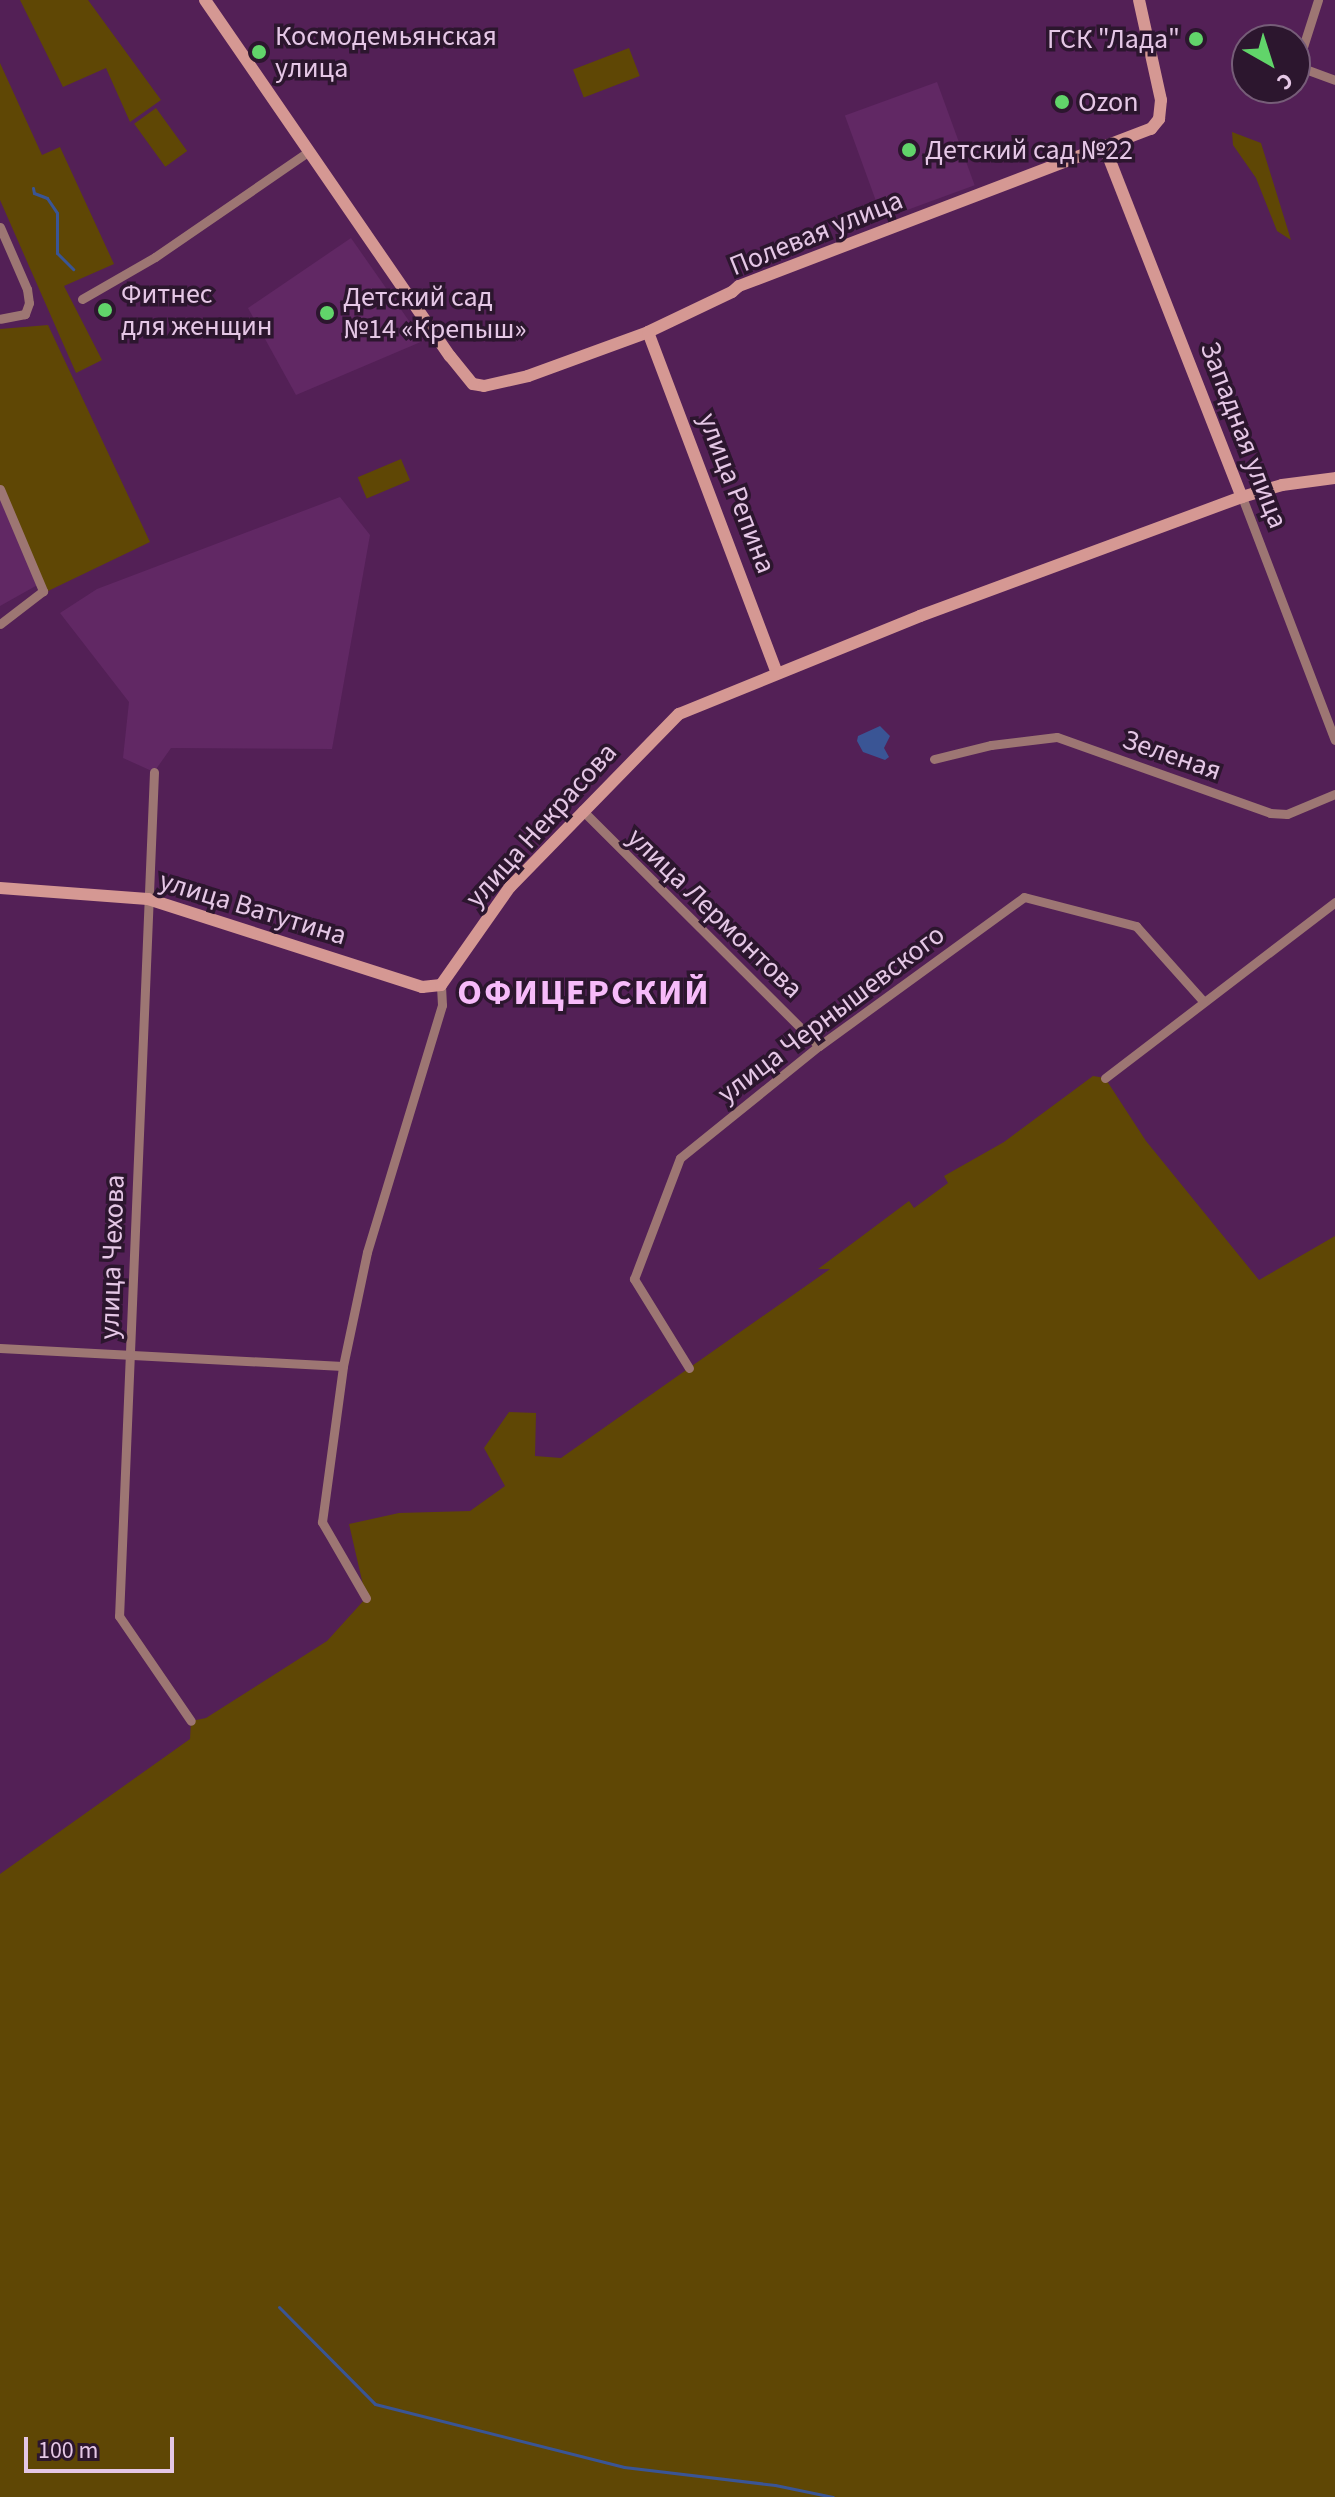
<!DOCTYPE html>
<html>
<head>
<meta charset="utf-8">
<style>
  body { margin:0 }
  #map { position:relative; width:1335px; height:2497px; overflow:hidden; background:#532056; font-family:"Source Sans 3",sans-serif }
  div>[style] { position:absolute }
  .built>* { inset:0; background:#612864; transform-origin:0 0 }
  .green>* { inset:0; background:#5f4705; transform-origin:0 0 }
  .water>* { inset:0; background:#3a5595 }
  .stream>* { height:3px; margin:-1.5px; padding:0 1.5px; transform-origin:1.5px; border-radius:1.5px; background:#3a5595 }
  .street>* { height:9px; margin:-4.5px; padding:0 4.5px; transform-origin:4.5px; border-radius:4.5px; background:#9d7673 }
  .secondary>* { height:12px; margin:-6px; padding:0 6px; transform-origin:6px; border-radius:6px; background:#d59893 }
  .dots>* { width:22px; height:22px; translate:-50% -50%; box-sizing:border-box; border:4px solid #2c162e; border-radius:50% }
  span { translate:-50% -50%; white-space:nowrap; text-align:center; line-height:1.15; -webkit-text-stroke:7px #2c162e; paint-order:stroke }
  .poi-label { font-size:28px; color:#e5c7e6 }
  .left { translate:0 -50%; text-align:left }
  .right { translate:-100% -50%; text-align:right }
  .street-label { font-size:28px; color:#e5c7e6 }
  .district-label { font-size:36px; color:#f7bbfa; font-weight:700; letter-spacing:2px }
  .north { position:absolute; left:1231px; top:24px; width:80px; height:80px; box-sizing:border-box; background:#2c162e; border:2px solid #765d78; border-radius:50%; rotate:141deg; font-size:22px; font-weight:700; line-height:32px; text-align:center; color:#e5c7e6 }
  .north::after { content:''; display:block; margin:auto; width:28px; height:36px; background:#61d46a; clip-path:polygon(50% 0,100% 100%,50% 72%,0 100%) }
  .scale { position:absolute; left:24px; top:2437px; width:150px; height:36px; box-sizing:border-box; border:4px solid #e5c7e6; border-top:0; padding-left:10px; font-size:24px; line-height:28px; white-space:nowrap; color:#e5c7e6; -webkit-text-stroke:6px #2c162e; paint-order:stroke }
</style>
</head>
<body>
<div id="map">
  <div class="built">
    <i style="left:937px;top:82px;width:110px;height:98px;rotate:70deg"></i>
    <i style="clip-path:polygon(351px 238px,423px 341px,296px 395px,248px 308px)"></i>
    <i style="clip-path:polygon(0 491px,41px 583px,0 606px)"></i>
    <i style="clip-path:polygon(340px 497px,370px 535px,332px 749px,171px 748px,154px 772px,123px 758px,129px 702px,60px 613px,97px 589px)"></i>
  </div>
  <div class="green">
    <i style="clip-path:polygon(20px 0,88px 0,161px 100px,130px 122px,106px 68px,63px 87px)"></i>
    <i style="left:629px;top:48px;width:30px;height:60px;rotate:69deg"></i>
    <i style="clip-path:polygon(0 63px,42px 155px,60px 147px,114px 264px,64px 286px,102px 360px,76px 373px,0 200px)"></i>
    <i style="left:156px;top:108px;width:53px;height:27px;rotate:54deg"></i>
    <i style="clip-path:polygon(1232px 132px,1261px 143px,1291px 240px,1277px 231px,1256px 178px,1233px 145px)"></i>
    <i style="clip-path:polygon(48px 325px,150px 542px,48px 591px,0 491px,0 329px)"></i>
    <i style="left:401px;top:459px;width:23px;height:47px;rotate:67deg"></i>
    <i style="clip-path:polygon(1093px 1076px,1105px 1078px,1146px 1141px,1259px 1280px,1335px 1236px,1335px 2497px,0 2497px,0 1874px,190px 1739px,191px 1721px,206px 1718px,327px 1641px,366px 1598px,349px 1524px,399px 1513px,470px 1511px,505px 1486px,484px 1448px,509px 1412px,536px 1413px,535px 1456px,561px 1458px,830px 1269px,818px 1269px,909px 1201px,914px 1208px,948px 1183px,944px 1176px,1004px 1142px)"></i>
  </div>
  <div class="water">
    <i style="clip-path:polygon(880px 726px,890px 736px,884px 748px,889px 757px,885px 760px,863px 752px,857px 741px,858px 736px)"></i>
  </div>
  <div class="stream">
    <i style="left:33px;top:188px;width:5px;rotate:79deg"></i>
    <i style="left:34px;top:193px;width:14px;rotate:21deg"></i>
    <i style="left:47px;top:198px;width:18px;rotate:56deg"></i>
    <i style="left:57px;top:213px;width:40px;rotate:90deg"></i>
    <i style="left:57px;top:253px;width:23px;rotate:45deg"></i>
    <i style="left:279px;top:2307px;width:136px;rotate:45.3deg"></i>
    <i style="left:375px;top:2404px;width:257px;rotate:14.2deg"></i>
    <i style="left:624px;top:2467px;width:152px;rotate:6.8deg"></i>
    <i style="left:775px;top:2485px;width:59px;rotate:11.7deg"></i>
  </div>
  <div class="street">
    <i style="left:1318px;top:0;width:69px;rotate:107.7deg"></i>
    <i style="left:1297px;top:66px;width:40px;rotate:20.2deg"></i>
    <i style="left:0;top:227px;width:68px;rotate:66.5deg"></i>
    <i style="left:27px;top:289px;width:14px;rotate:82deg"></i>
    <i style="left:29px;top:303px;width:12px;rotate:110deg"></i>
    <i style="left:25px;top:314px;width:25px;rotate:169deg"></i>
    <i style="left:82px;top:299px;width:84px;rotate:-29.9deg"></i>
    <i style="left:155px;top:257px;width:186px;rotate:-34.5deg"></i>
    <i style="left:0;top:489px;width:111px;rotate:67.1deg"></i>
    <i style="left:43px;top:591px;width:54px;rotate:142.5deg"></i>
    <i style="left:1242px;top:497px;width:260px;rotate:69.1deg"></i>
    <i style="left:934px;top:759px;width:59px;rotate:-13.8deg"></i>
    <i style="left:991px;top:745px;width:66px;rotate:-6.9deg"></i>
    <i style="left:1057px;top:737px;width:226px;rotate:19.6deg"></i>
    <i style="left:1270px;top:813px;width:17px;rotate:3deg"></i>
    <i style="left:1287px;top:814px;width:52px;rotate:-22.6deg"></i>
    <i style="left:154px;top:772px;width:845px;rotate:92.37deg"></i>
    <i style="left:119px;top:1616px;width:127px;rotate:55.6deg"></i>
    <i style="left:582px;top:810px;width:334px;rotate:44.9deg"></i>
    <i style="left:1105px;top:1078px;width:290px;rotate:-37.4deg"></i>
    <i style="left:0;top:1348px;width:343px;rotate:3deg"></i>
    <i style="left:689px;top:1368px;width:105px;rotate:-121.7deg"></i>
    <i style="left:634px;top:1279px;width:129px;rotate:-69.2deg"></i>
    <i style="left:680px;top:1158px;width:179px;rotate:-38.9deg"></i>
    <i style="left:819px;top:1046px;width:253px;rotate:-36deg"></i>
    <i style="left:1024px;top:897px;width:116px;rotate:14.5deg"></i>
    <i style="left:1136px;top:926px;width:101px;rotate:48.2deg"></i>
    <i style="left:366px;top:1598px;width:88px;rotate:-120.1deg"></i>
    <i style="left:322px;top:1522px;width:157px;rotate:-82.3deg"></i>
    <i style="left:343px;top:1366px;width:116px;rotate:-78.1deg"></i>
    <i style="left:367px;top:1252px;width:258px;rotate:-73.1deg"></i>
    <i style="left:442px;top:1005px;width:20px;rotate:-93deg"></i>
  </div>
  <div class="secondary">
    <i style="left:205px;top:0;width:432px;rotate:55.5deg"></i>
    <i style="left:450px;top:356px;width:36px;rotate:51deg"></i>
    <i style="left:473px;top:384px;width:11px;rotate:10deg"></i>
    <i style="left:484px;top:386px;width:45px;rotate:-12.8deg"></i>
    <i style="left:528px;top:376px;width:128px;rotate:-20.1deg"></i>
    <i style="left:648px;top:332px;width:93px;rotate:-25.5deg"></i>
    <i style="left:732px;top:292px;width:9px;rotate:-41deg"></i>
    <i style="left:739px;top:286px;width:441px;rotate:-20.9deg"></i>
    <i style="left:1151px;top:129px;width:13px;rotate:-51deg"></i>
    <i style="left:1159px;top:119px;width:19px;rotate:-84deg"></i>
    <i style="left:1161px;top:100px;width:102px;rotate:-102.4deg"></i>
    <i style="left:1105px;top:148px;width:375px;rotate:68.6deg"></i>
    <i style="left:648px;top:332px;width:365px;rotate:69.3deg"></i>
    <i style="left:0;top:888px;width:148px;rotate:4.3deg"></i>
    <i style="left:148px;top:899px;width:288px;rotate:17.8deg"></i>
    <i style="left:422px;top:987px;width:19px;rotate:-6deg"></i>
    <i style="left:441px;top:985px;width:120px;rotate:-54.9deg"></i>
    <i style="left:510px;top:887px;width:242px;rotate:-45.7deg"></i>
    <i style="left:679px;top:714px;width:260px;rotate:-22.1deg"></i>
    <i style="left:920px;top:616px;width:343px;rotate:-20.3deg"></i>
    <i style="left:1242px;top:497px;width:42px;rotate:-16.7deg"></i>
    <i style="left:1282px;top:485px;width:53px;rotate:-7.5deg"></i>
  </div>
  <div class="dots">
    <i style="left:1196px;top:39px;background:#61d46a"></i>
    <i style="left:259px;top:52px;background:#61d46a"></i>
    <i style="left:1062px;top:102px;background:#61d46a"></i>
    <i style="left:909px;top:150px;background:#61d46a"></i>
    <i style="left:105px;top:310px;background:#61d46a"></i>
    <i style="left:327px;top:313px;background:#61d46a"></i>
  </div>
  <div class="poi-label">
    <span class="left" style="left:275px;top:52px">Космодемьянская<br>улица</span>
    <span class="right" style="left:1180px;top:39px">ГСК "Лада"</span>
    <span class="left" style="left:1078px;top:102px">Ozon</span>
    <span class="left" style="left:925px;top:150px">Детский сад №22</span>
    <span class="left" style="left:121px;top:310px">Фитнес<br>для женщин</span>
    <span class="left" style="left:343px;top:313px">Детский сад<br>№14 «Крепыш»</span>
  </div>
  <div class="street-label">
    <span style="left:816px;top:233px;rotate:-22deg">Полевая улица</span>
    <span style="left:1244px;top:435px;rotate:69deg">Западная улица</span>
    <span style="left:737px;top:493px;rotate:69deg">улица Репина</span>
    <span style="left:1172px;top:755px;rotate:19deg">Зеленая</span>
    <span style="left:541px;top:825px;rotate:-48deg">улица Некрасова</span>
    <span style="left:253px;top:908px;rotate:17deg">улица Ватутина</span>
    <span style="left:715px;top:913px;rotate:44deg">улица Лермонтова</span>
    <span style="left:831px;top:1014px;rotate:-37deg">улица Чернышевского</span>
    <span style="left:112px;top:1257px;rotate:-88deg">улица Чехова</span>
  </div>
  <div class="district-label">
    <span style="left:584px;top:993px">ОФИЦЕРСКИЙ</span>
  </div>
  <div class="north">С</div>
  <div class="scale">100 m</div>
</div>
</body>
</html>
